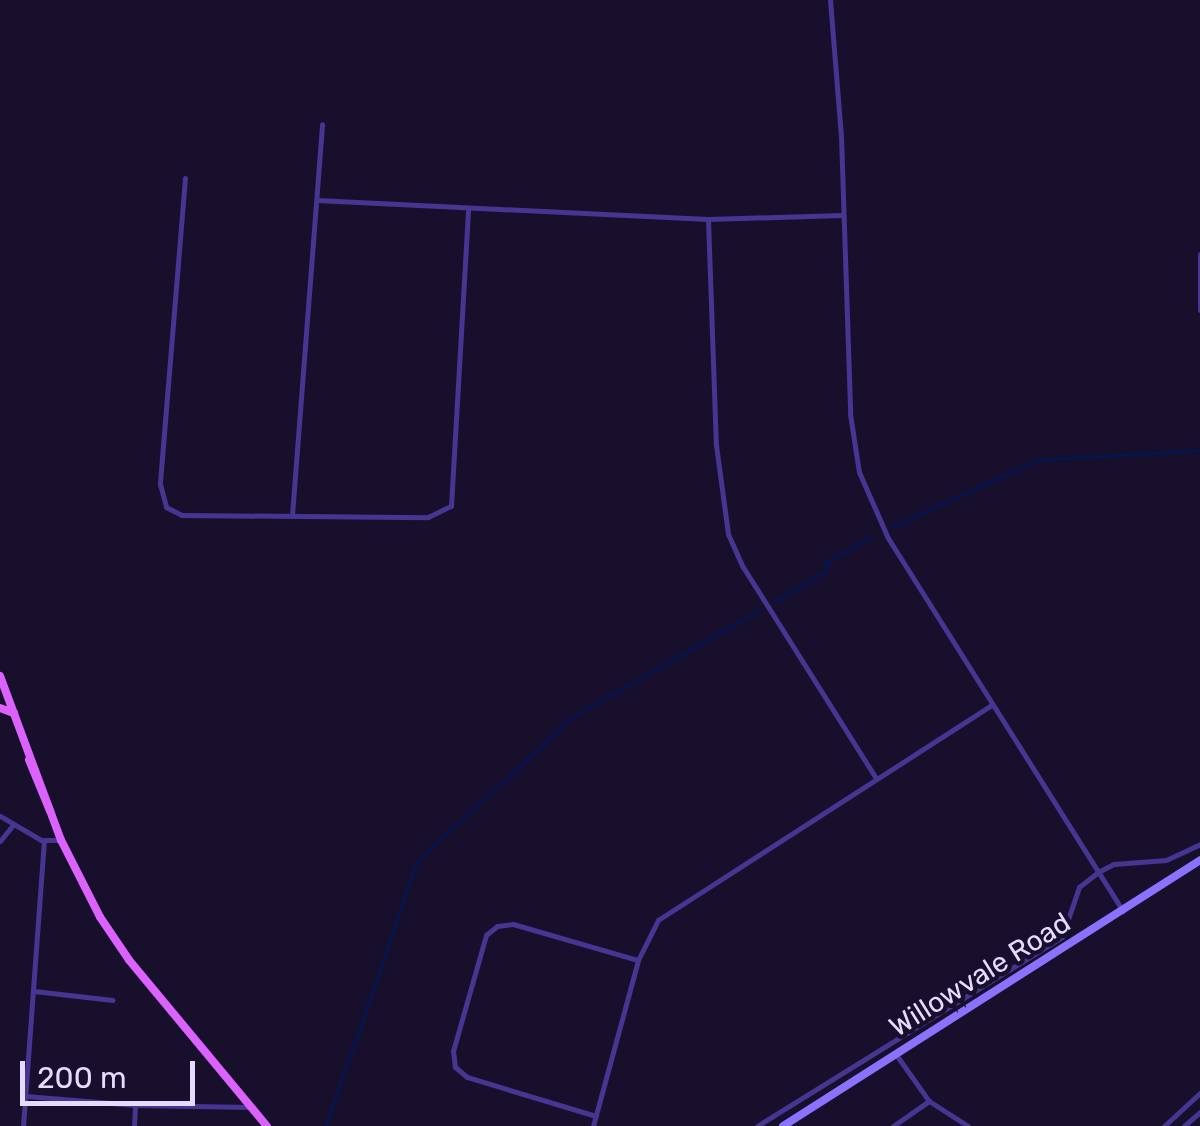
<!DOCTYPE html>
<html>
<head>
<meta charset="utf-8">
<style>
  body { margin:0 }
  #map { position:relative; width:1200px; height:1126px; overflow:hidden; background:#180f2d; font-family:Rubik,sans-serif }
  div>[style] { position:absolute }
  .stream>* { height:2.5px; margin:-1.25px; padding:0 1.25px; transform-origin:1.25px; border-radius:1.25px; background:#051550 }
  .street>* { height:5px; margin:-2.5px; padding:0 2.5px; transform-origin:2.5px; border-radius:2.5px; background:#463591 }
  .secondary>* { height:8px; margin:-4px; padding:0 4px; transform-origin:4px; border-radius:4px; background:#8a72ff }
  .primary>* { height:8px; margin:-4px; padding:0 4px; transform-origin:4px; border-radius:4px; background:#db62ff }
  span { translate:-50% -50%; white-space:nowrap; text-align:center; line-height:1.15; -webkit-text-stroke:9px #180f2d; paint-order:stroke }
  .street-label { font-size:28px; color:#e4dbff }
  .scale { position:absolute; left:20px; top:1061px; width:175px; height:45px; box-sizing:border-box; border:5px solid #e4dbff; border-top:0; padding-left:12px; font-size:30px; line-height:35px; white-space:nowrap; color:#e4dbff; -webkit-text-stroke:8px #180f2d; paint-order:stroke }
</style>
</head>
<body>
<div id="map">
  <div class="stream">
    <i style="left:892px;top:527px;width:161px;rotate:-24.7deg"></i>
    <i style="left:1038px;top:460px;width:162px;rotate:-3.5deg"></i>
    <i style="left:775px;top:601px;width:61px;rotate:-30.8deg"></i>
    <i style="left:827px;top:570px;width:7px;rotate:-106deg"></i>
    <i style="left:825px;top:563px;width:53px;rotate:-29.5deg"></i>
    <i style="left:326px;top:1126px;width:280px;rotate:-71deg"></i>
    <i style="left:417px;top:861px;width:214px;rotate:-42.7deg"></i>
    <i style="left:574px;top:716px;width:212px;rotate:-29.7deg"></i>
  </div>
  <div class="street">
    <i style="left:830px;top:0;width:136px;rotate:85.4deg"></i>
    <i style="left:841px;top:136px;width:278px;rotate:88.1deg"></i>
    <i style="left:850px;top:414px;width:59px;rotate:81.2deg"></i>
    <i style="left:859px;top:472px;width:72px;rotate:66.3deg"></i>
    <i style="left:888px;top:538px;width:441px;rotate:57.8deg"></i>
    <i style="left:185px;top:178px;width:307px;rotate:94.7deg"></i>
    <i style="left:160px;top:484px;width:24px;rotate:75deg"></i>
    <i style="left:166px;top:507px;width:18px;rotate:27deg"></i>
    <i style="left:182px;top:515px;width:246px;rotate:0.5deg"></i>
    <i style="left:428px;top:517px;width:25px;rotate:-26deg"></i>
    <i style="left:451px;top:506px;width:296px;rotate:-86.7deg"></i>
    <i style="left:317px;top:200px;width:391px;rotate:2.8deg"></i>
    <i style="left:708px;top:219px;width:134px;rotate:-1.7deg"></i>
    <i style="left:708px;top:219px;width:226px;rotate:88deg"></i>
    <i style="left:716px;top:445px;width:90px;rotate:82.3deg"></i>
    <i style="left:728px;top:534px;width:36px;rotate:66deg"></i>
    <i style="left:743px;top:567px;width:249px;rotate:57.8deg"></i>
    <i style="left:1200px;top:254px;width:56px;rotate:90deg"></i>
    <i style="left:292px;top:515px;width:392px;rotate:-85.6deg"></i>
    <i style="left:0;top:816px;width:48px;rotate:30.3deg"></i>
    <i style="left:41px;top:840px;width:19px"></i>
    <i style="left:0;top:841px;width:21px;rotate:-51deg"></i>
    <i style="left:34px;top:991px;width:79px;rotate:6.6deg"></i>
    <i style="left:897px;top:1056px;width:55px;rotate:54.6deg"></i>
    <i style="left:929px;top:1101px;width:46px;rotate:32.7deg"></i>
    <i style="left:26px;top:1096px;width:109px;rotate:4.7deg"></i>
    <i style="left:135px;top:1105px;width:115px;rotate:1deg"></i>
    <i style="left:596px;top:1116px;width:135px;rotate:-163.2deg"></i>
    <i style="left:467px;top:1077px;width:16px;rotate:-140deg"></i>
    <i style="left:455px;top:1067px;width:16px;rotate:-97deg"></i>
    <i style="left:453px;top:1051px;width:121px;rotate:-74.1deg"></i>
    <i style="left:486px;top:935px;width:14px;rotate:-39deg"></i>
    <i style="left:497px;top:926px;width:16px;rotate:-7deg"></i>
    <i style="left:513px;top:924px;width:130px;rotate:16.1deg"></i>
    <i style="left:23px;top:1126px;width:286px;rotate:-85.8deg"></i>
    <i style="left:134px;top:1126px;width:21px;rotate:-87deg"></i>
    <i style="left:593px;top:1126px;width:172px;rotate:-74.8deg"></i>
    <i style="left:638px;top:960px;width:45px;rotate:-63.4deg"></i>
    <i style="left:658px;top:920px;width:397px;rotate:-32.8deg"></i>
    <i style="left:757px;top:1126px;width:359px;rotate:-31.8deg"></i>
    <i style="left:1062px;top:937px;width:53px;rotate:-71.2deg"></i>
    <i style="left:1079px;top:887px;width:24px;rotate:-38deg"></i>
    <i style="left:1098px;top:872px;width:18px;rotate:-27deg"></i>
    <i style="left:1114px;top:864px;width:52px;rotate:-4.4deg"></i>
    <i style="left:1166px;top:860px;width:38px;rotate:-25deg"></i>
    <i style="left:893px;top:1126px;width:44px;rotate:-34.8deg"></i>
    <i style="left:1164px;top:1126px;width:49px;rotate:-42.5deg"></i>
    <i style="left:1184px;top:1126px;width:21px;rotate:-41deg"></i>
  </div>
  <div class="secondary">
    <i style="left:783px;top:1126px;width:495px;rotate:-32.5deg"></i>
  </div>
  <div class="primary">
    <i style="left:0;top:676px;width:175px;rotate:69.6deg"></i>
    <i style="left:61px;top:840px;width:86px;rotate:63.1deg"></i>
    <i style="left:100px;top:917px;width:52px;rotate:56deg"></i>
    <i style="left:129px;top:960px;width:216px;rotate:50.3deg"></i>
    <i style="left:0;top:708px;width:15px;rotate:20deg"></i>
    <i style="left:29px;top:760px;width:55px;rotate:67.6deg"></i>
  </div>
  <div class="street-label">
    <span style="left:980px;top:975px;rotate:-32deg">Willowvale Road</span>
  </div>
  <div class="scale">200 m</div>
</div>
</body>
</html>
